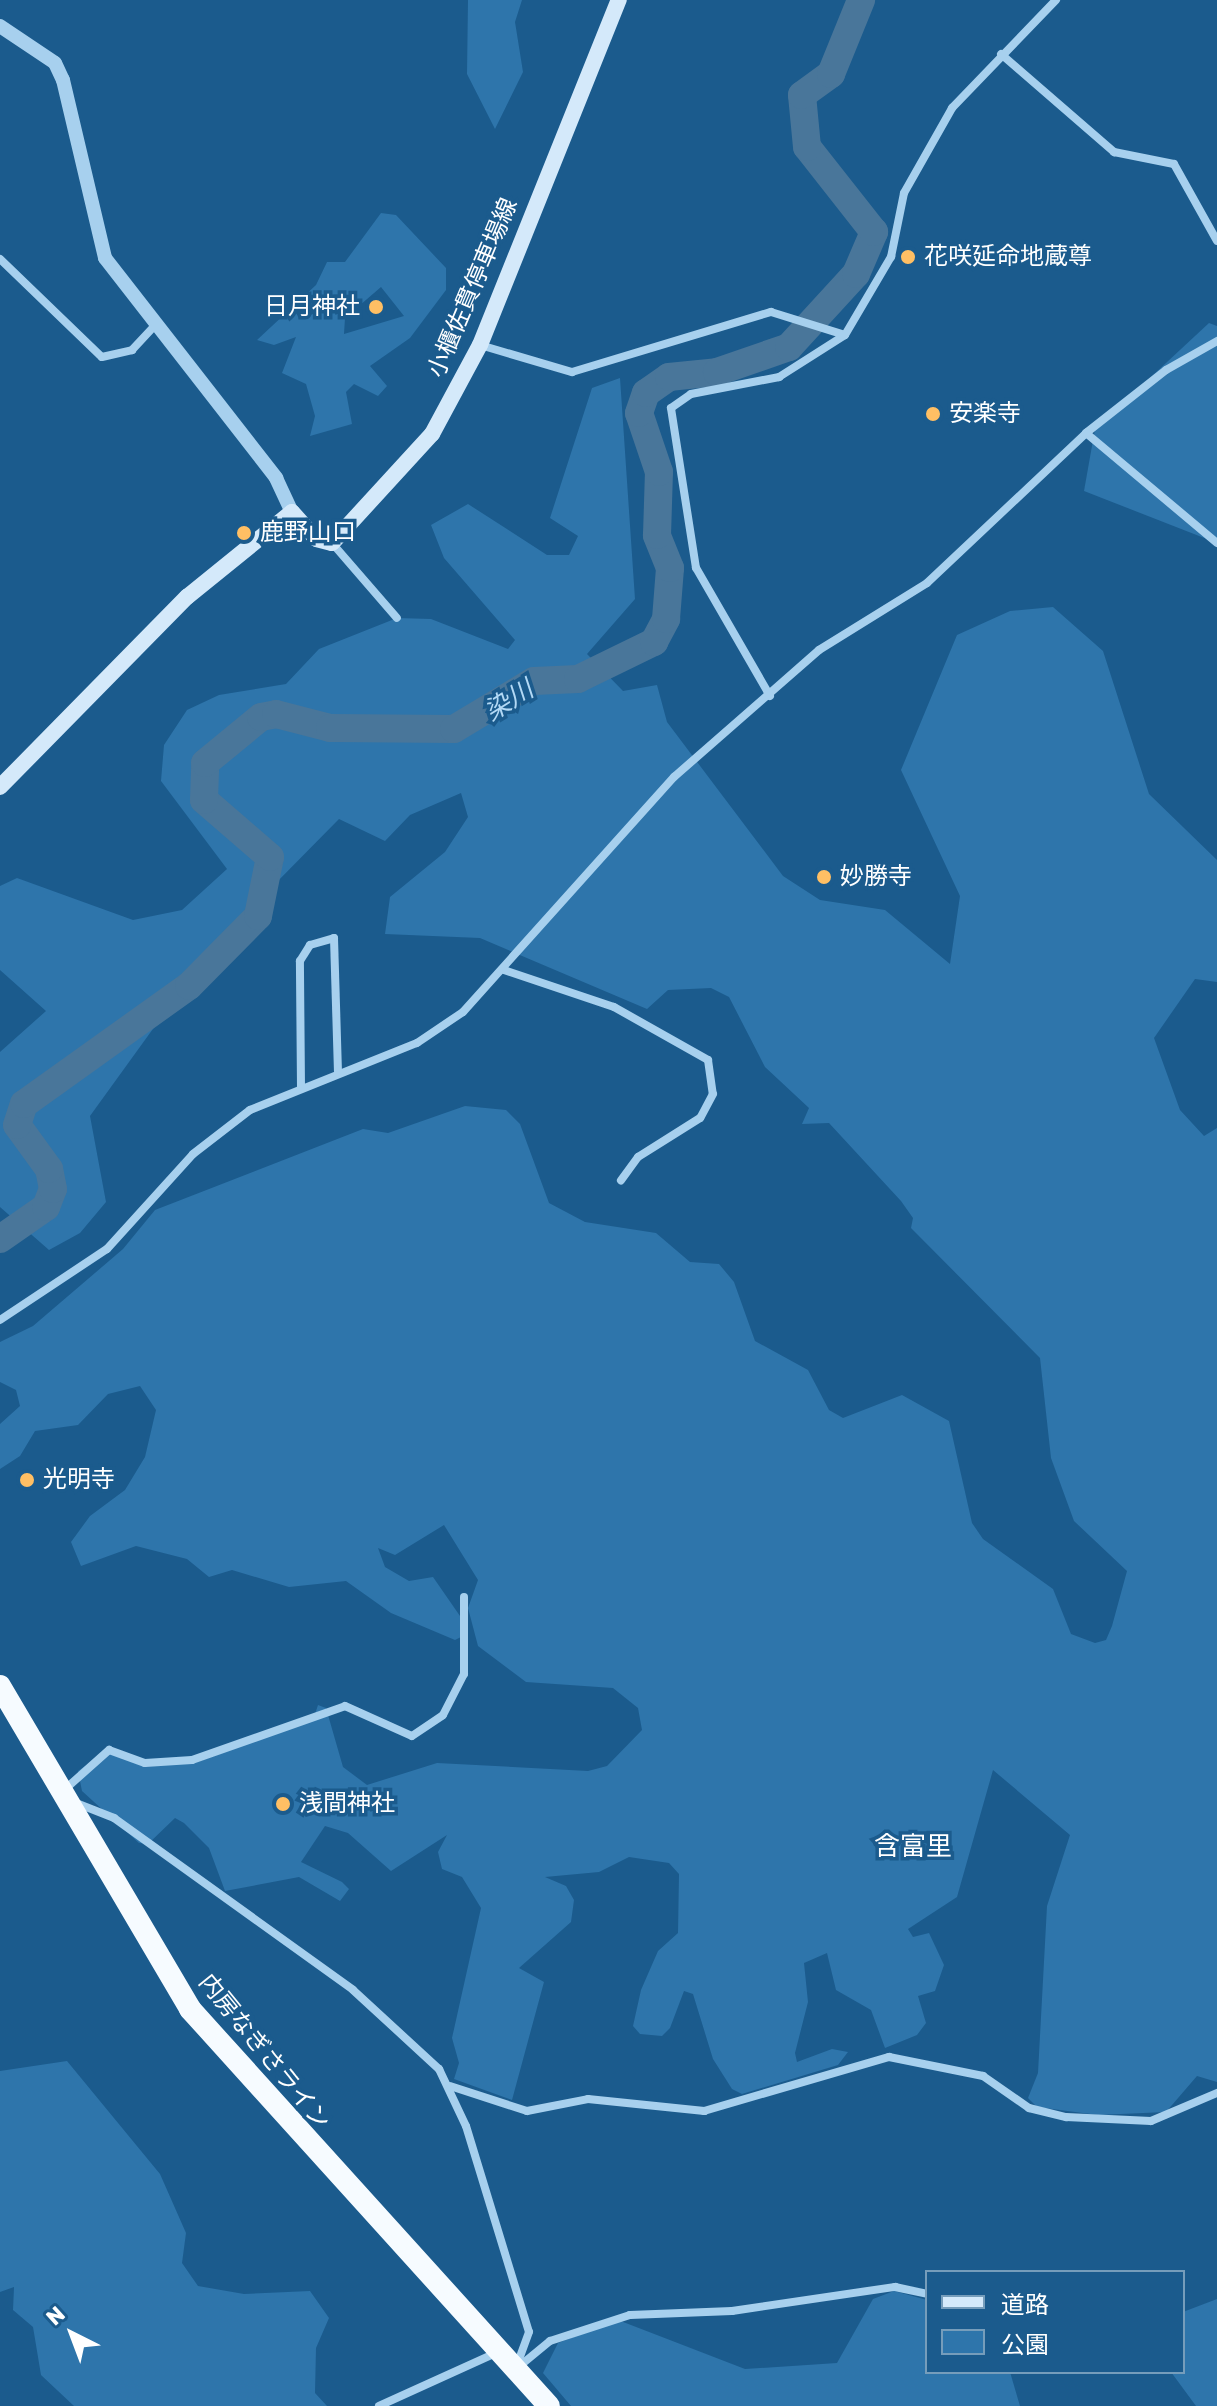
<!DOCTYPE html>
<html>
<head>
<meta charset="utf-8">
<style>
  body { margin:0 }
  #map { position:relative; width:1217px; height:2406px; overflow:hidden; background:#1b5b8d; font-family:Rubik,"Noto Sans JP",sans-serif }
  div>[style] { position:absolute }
  .green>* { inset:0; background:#2e75ab }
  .river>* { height:28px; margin:-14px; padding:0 14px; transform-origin:14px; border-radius:14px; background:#49769a }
  .minor>* { height:8px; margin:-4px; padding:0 4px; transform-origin:4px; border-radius:4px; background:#a7d0ee }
  .tertiary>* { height:14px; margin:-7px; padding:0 7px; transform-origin:7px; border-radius:7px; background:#a7d0ee }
  .secondary>* { height:16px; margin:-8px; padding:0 8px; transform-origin:8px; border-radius:8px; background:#d4e9fa }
  .trunk>* { height:22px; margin:-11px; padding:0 11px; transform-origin:11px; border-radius:11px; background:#f6fbff }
  .dots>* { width:22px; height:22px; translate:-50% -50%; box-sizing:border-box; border:4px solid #1b5b8d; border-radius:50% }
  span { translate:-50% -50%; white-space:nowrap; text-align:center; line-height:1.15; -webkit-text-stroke:7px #1b5b8d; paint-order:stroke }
  .poi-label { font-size:24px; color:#fff }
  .left { translate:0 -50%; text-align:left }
  .right { translate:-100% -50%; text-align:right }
  .street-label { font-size:24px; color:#fff }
  .water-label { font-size:26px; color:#b3d9f5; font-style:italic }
  .neighbourhood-label { font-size:26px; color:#fff }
  .legend { position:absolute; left:925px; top:2270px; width:260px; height:104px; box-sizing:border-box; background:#1b5b8d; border:2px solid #769dbb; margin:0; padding:10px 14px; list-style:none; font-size:24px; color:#fff }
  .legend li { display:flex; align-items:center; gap:16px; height:40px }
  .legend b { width:40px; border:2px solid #769dbb }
  .north { position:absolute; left:32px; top:2294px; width:80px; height:80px; -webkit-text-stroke:6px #1b5b8d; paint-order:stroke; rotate:318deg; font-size:22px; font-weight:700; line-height:32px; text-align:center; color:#fff }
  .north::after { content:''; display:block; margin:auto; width:28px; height:36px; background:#fff; clip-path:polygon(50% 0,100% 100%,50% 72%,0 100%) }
</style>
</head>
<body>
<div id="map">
  <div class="green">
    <i style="clip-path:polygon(468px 0,522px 0,515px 22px,523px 72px,495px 129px,467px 74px)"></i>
    <i style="clip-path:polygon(evenodd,381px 213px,396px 215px,446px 268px,446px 290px,410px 338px,370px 366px,387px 386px,378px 396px,354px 384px,346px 392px,352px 424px,310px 436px,315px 416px,306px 384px,282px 373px,296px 337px,274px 345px,257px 340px,316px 285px,327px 262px,345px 262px,381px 213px,381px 287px,404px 316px,344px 334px,345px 318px,381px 287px)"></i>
    <i style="clip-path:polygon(1209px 323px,1217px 326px,1217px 543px,1084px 491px,1095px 429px)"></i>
    <i style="clip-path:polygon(620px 378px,635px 599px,587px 654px,623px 691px,657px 685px,667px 722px,783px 876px,820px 900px,885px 910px,950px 964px,960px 896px,901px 770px,957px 635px,1010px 611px,1053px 607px,1103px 651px,1149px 794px,1217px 860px,1217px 982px,1195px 979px,1154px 1038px,1180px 1110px,1204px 1136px,1217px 1128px,1217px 2082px,1197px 2076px,1166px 2112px,1098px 2115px,1037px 2107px,1028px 2098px,1038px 2073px,1047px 1906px,1070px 1835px,993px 1770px,957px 1897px,908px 1929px,913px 1937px,929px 1933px,944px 1965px,935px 1991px,918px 1996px,926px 2023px,917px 2035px,885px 2048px,871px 2010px,836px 1990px,827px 1953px,804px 1963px,808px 2002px,795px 2053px,797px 2062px,832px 2049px,848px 2052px,838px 2065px,742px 2094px,732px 2089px,713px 2059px,693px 1994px,684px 1991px,670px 2028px,662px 2036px,640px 2034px,633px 2026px,641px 1990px,658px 1951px,678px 1933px,679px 1874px,669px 1863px,629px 1857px,599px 1872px,545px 1877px,566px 1886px,574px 1900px,571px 1922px,519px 1968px,544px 1982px,512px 2100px,454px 2079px,459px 2063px,452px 2038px,481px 1908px,462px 1877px,442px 1869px,438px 1852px,447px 1835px,391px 1871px,348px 1833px,325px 1826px,301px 1862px,342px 1882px,349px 1889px,340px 1901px,299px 1877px,225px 1891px,209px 1848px,184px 1823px,175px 1818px,148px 1844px,139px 1843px,82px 1791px,78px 1771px,110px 1748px,150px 1765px,197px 1762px,313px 1720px,318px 1705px,326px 1708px,343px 1767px,367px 1785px,437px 1763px,588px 1771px,607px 1766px,642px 1730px,638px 1708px,613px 1688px,526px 1682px,478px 1646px,468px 1608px,478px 1580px,444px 1525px,395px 1555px,378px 1548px,385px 1567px,409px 1581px,433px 1577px,460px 1616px,463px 1636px,455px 1640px,391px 1613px,346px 1581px,289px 1587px,232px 1570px,209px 1577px,187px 1559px,136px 1546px,81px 1566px,71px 1542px,90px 1516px,125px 1490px,145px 1457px,156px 1410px,140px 1386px,108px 1394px,78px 1425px,35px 1431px,20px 1456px,0 1469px,0 1424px,20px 1406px,16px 1390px,0 1382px,0 1342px,33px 1326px,123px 1249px,155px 1210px,363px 1129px,388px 1133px,465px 1106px,506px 1110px,520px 1124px,549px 1203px,585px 1222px,656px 1233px,690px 1262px,719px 1264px,734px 1282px,755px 1341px,808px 1370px,829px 1410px,843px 1418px,902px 1395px,949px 1421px,972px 1523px,983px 1539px,1053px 1589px,1071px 1634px,1095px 1643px,1106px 1640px,1112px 1626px,1127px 1571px,1074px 1521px,1051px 1458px,1040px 1358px,911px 1228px,913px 1218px,901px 1201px,829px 1123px,802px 1124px,809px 1108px,765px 1067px,729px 997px,711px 988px,668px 990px,647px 1009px,480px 938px,385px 934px,390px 897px,445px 852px,468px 817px,461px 793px,410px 815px,385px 841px,339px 819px,210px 950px,90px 1116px,106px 1202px,80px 1233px,49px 1250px,0 1207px,0 1052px,46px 1011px,0 970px,0 886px,17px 878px,133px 920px,182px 910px,227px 869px,161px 781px,164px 745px,187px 710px,219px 695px,286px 684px,319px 649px,397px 618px,431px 619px,508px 649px,515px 640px,444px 558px,431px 525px,468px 504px,547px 555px,569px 555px,578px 536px,550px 518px,592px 388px)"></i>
    <i style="clip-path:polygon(67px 2061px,160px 2174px,186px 2233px,182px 2263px,198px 2286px,244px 2294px,310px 2291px,329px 2318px,316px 2348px,315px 2393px,327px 2406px,74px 2406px,41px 2375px,33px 2327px,13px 2310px,14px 2287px,0 2292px,0 2071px)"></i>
    <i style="clip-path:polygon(894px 2291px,927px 2300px,927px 2372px,1010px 2372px,1020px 2406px,571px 2406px,543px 2373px,558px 2343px,618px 2320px,745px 2369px,837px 2363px,873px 2299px)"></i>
    <i style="clip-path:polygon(1217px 2299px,1217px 2406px,1196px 2406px,1171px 2372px,1183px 2372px,1183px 2312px)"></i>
  </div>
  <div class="river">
    <i style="left:0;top:1239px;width:56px;rotate:-34.8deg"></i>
    <i style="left:46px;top:1207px;width:19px;rotate:-69deg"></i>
    <i style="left:53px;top:1189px;width:20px;rotate:-101deg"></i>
    <i style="left:49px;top:1169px;width:54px;rotate:-126deg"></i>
    <i style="left:17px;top:1125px;width:22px;rotate:-72deg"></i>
    <i style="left:24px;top:1104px;width:203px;rotate:-35.6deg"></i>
    <i style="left:189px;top:986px;width:98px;rotate:-45.4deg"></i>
    <i style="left:258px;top:916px;width:60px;rotate:-78.5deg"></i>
    <i style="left:270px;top:857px;width:87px;rotate:-139.2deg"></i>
    <i style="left:204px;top:800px;width:37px;rotate:-88deg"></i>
    <i style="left:205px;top:763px;width:72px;rotate:-39.4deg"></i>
    <i style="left:261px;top:717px;width:15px;rotate:-11deg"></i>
    <i style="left:276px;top:714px;width:56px;rotate:14.5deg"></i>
    <i style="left:330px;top:728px;width:124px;rotate:0.5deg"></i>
    <i style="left:454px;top:729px;width:93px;rotate:-31deg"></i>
    <i style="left:534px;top:681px;width:44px;rotate:-2.6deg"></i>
    <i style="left:578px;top:679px;width:85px;rotate:-26deg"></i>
    <i style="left:654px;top:642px;width:26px;rotate:-62deg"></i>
    <i style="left:666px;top:619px;width:51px;rotate:-85.5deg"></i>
    <i style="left:670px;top:568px;width:35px;rotate:-112deg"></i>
    <i style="left:657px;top:535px;width:63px;rotate:-88.2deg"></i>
    <i style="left:659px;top:472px;width:62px;rotate:-108.7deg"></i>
    <i style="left:639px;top:413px;width:21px;rotate:-71deg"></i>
    <i style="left:646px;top:393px;width:28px;rotate:-35deg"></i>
    <i style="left:669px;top:377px;width:48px;rotate:-5.9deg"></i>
    <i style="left:717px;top:372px;width:76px;rotate:-19.1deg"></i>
    <i style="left:789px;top:347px;width:99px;rotate:-47.5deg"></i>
    <i style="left:856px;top:274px;width:46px;rotate:-66.8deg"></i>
    <i style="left:874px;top:232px;width:108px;rotate:-128.2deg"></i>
    <i style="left:807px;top:147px;width:52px;rotate:-95.5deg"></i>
    <i style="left:802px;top:95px;width:36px;rotate:-36deg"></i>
    <i style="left:831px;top:74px;width:80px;rotate:-67.9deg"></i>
  </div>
  <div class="minor">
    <i style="left:1001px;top:54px;width:150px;rotate:40.9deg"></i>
    <i style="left:1114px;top:152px;width:61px;rotate:11.3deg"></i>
    <i style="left:1174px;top:164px;width:88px;rotate:60.8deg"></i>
    <i style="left:0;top:259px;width:141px;rotate:43.9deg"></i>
    <i style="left:102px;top:357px;width:31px;rotate:-13deg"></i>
    <i style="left:132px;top:350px;width:34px;rotate:-47deg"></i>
    <i style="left:480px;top:345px;width:96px;rotate:16.4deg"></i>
    <i style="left:572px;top:372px;width:208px;rotate:-16.8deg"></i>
    <i style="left:771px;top:312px;width:77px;rotate:17.3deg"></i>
    <i style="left:1086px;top:433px;width:171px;rotate:40deg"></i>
    <i style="left:332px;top:543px;width:99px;rotate:49.1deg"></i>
    <i style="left:770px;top:696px;width:148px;rotate:-120deg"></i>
    <i style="left:696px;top:568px;width:162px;rotate:-98.9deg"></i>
    <i style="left:671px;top:408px;width:24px;rotate:-35deg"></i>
    <i style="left:691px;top:394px;width:90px;rotate:-10.9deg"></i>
    <i style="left:779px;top:377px;width:78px;rotate:-32.5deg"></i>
    <i style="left:845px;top:335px;width:91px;rotate:-59.5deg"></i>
    <i style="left:891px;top:257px;width:65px;rotate:-78.5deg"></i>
    <i style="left:904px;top:193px;width:98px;rotate:-60.5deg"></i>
    <i style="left:952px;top:108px;width:150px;rotate:-46.1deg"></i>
    <i style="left:504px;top:970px;width:116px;rotate:18.6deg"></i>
    <i style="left:614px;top:1007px;width:108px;rotate:29.4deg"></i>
    <i style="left:708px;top:1060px;width:34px;rotate:82deg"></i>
    <i style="left:713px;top:1094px;width:27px;rotate:118deg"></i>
    <i style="left:700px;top:1118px;width:73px;rotate:147.8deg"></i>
    <i style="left:638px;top:1157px;width:29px;rotate:126deg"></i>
    <i style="left:301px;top:1087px;width:126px;rotate:-90.5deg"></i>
    <i style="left:300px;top:961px;width:19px;rotate:-58deg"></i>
    <i style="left:310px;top:945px;width:25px;rotate:-16deg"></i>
    <i style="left:334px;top:938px;width:133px;rotate:88.3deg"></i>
    <i style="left:0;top:1320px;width:128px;rotate:-33.6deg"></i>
    <i style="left:107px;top:1249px;width:128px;rotate:-47.8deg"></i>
    <i style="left:193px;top:1154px;width:72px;rotate:-37.7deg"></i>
    <i style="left:250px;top:1110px;width:180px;rotate:-21.9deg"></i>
    <i style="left:417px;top:1043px;width:55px;rotate:-34deg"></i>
    <i style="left:463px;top:1012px;width:316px;rotate:-48.1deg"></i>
    <i style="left:674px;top:777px;width:193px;rotate:-41.2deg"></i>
    <i style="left:819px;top:650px;width:127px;rotate:-31.8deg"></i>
    <i style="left:927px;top:583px;width:219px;rotate:-43.3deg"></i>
    <i style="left:1086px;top:433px;width:102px;rotate:-38.2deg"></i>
    <i style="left:1166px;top:370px;width:59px;rotate:-29.6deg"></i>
    <i style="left:63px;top:1791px;width:62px;rotate:-41.7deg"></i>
    <i style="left:109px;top:1750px;width:38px;rotate:20deg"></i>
    <i style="left:145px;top:1763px;width:47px;rotate:-3.7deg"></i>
    <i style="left:192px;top:1760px;width:162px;rotate:-19.4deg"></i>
    <i style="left:345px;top:1706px;width:73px;rotate:24.1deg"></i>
    <i style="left:412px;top:1736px;width:37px;rotate:-34deg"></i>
    <i style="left:443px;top:1715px;width:46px;rotate:-62.9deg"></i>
    <i style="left:464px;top:1674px;width:77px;rotate:-90deg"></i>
    <i style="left:76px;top:1803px;width:41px;rotate:21.5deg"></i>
    <i style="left:114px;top:1818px;width:294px;rotate:35.7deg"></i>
    <i style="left:353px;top:1990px;width:117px;rotate:42.6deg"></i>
    <i style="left:439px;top:2069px;width:63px;rotate:64.7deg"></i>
    <i style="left:466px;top:2126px;width:215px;rotate:73deg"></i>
    <i style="left:529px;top:2332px;width:35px;rotate:110deg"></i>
    <i style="left:450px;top:2086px;width:81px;rotate:18deg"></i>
    <i style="left:527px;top:2111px;width:62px;rotate:-11.1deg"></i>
    <i style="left:588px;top:2099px;width:117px;rotate:5.9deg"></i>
    <i style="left:704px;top:2111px;width:193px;rotate:-16.3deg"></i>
    <i style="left:889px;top:2057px;width:96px;rotate:11.4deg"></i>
    <i style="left:983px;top:2076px;width:56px;rotate:34.8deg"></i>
    <i style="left:1029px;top:2108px;width:38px;rotate:14deg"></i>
    <i style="left:1066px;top:2117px;width:85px;rotate:2.7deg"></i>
    <i style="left:1151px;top:2121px;width:72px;rotate:-23deg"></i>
    <i style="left:516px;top:2369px;width:44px;rotate:-39.5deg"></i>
    <i style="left:550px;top:2341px;width:84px;rotate:-18deg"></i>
    <i style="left:630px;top:2315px;width:102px;rotate:-2.2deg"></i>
    <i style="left:732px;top:2311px;width:165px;rotate:-8.4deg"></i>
    <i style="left:895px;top:2287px;width:33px;rotate:12deg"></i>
    <i style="left:379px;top:2406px;width:131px;rotate:-24.4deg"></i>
  </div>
  <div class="tertiary">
    <i style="left:0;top:26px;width:66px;rotate:33.9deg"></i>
    <i style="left:55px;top:63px;width:19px;rotate:65deg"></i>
    <i style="left:63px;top:80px;width:183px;rotate:76.7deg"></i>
    <i style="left:105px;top:258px;width:279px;rotate:52.1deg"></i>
    <i style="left:276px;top:478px;width:38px;rotate:65deg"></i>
  </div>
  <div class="secondary">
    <i style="left:0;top:787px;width:267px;rotate:-45.5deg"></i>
    <i style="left:187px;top:597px;width:135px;rotate:-39deg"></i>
    <i style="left:292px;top:512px;width:36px;rotate:48deg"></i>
    <i style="left:316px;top:539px;width:16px;rotate:14deg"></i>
    <i style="left:332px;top:543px;width:148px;rotate:-47.5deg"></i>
    <i style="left:432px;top:434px;width:101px;rotate:-61.7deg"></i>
    <i style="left:480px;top:345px;width:372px;rotate:-68.1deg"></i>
  </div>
  <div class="trunk">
    <i style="left:0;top:1686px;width:375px;rotate:59.5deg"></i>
    <i style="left:190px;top:2009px;width:535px;rotate:47.88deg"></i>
  </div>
  <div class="dots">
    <i style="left:908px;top:257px;background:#ffbf64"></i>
    <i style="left:376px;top:307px;background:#ffbf64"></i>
    <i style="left:933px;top:414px;background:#ffbf64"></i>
    <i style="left:244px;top:533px;background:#ffbf64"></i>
    <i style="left:824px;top:877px;background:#ffbf64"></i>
    <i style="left:27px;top:1480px;background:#ffbf64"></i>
    <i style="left:283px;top:1804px;background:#ffbf64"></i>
  </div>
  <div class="poi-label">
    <span class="left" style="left:924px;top:257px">花咲延命地蔵尊</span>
    <span class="right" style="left:360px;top:307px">日月神社</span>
    <span class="left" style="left:949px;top:414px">安楽寺</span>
    <span class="left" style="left:260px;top:533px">鹿野山口</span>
    <span class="left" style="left:840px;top:877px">妙勝寺</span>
    <span class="left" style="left:43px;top:1480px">光明寺</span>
    <span class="left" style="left:299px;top:1804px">浅間神社</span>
  </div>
  <div class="street-label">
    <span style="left:473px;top:288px;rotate:-67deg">小櫃佐貫停車場線</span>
    <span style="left:264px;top:2052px;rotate:51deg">内房なぎさライン</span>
  </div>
  <div class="water-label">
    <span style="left:509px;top:701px;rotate:-32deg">染川</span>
  </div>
  <div class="neighbourhood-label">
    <span style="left:913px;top:1847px">含富里</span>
  </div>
  <ul class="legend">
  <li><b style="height:10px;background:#d4e9fa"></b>道路</li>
  <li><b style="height:22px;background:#2e75ab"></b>公園</li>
  </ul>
  <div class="north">N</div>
</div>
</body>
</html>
